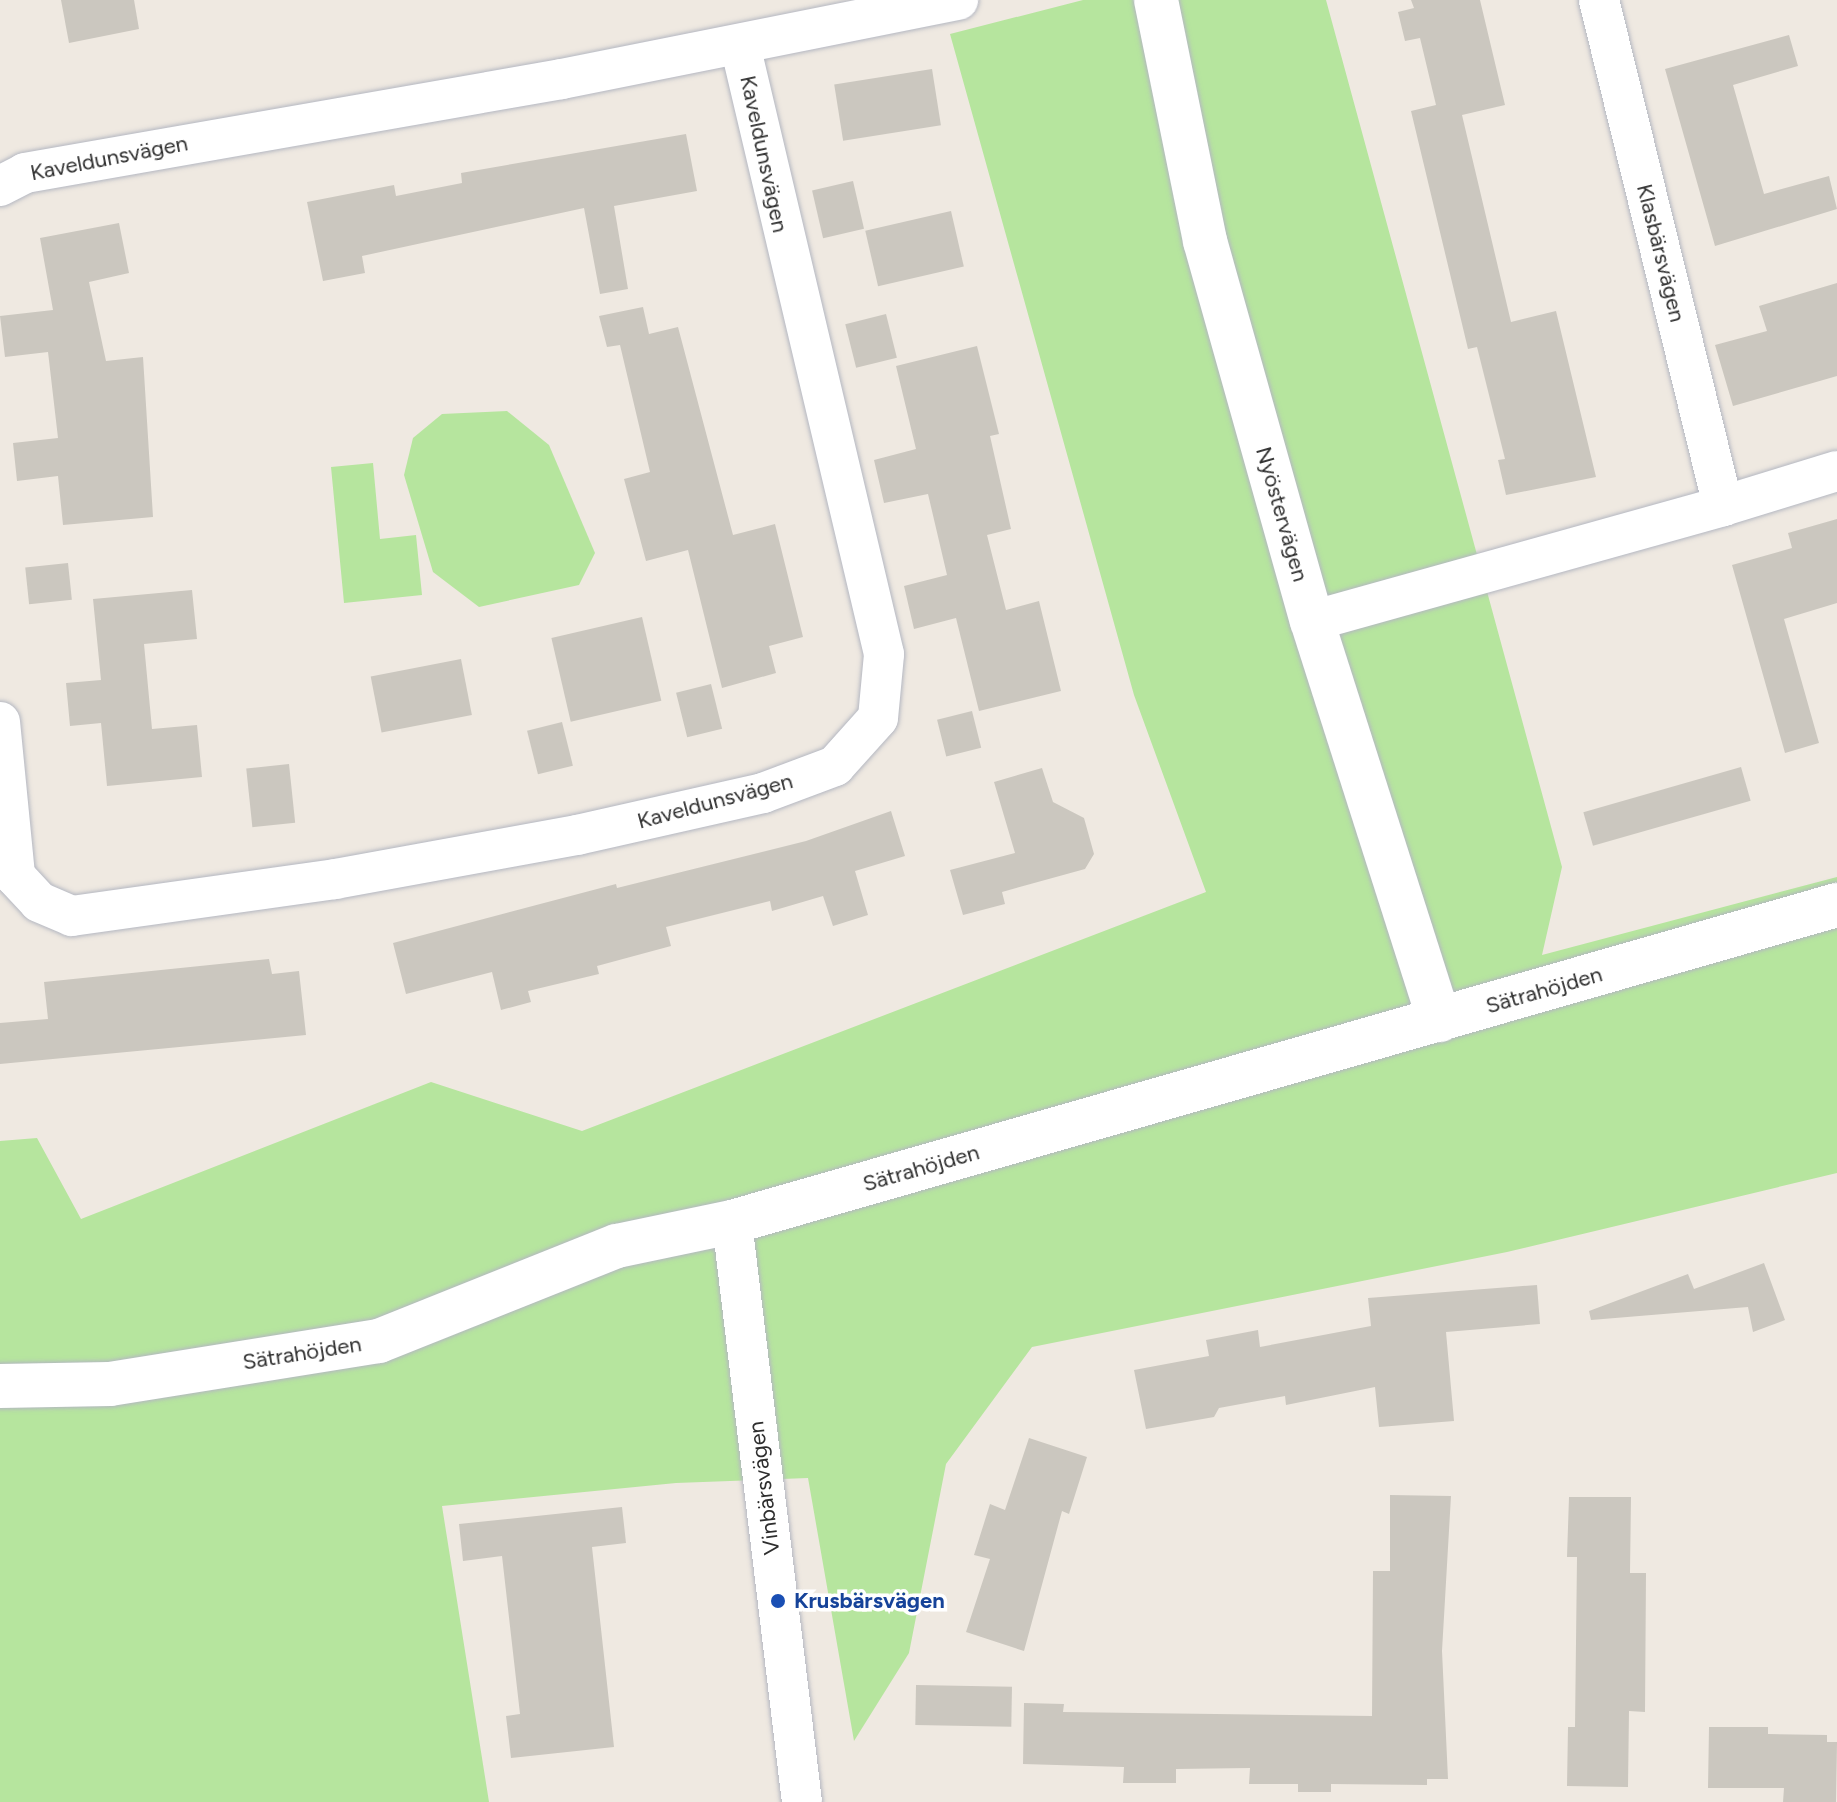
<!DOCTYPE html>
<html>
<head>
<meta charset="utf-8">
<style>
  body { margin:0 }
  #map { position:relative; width:1837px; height:1802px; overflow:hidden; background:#efe9e1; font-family:Figtree,sans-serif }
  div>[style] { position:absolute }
  .green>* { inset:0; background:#b6e59e }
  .building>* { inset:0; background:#cbc7bf; transform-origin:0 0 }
  .roads { filter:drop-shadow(0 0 2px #b4b7c1) drop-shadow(0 0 2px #b4b7c1) }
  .minor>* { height:40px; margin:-20px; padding:0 20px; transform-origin:20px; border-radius:20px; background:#fff }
  .tertiary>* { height:44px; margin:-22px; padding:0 22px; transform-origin:22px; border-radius:22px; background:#fff }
  .dots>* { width:22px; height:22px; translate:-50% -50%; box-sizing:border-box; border:4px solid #fff; border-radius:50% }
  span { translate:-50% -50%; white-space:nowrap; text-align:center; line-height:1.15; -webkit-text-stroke:7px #fff; paint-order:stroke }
  .street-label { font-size:22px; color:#2e2e2e }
  .transit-label { font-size:22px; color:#164399; font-weight:700 }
  .left { translate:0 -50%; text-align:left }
</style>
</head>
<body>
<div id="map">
  <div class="green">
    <i style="clip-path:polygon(1083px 0,1326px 0,1562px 867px,1542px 955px,1837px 877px,1837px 1173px,1507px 1252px,1032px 1347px,946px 1464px,909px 1653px,854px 1741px,808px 1478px,676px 1483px,442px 1506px,489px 1802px,0 1802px,0 1141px,37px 1138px,81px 1219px,431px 1082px,582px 1131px,1206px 892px,1134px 695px,950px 34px)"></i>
    <i style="clip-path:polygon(507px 411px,549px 445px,595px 553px,579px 585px,479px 607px,433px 572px,404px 475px,413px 438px,442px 414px)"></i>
    <i style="clip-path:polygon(373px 463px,380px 539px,416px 535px,422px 595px,344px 603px,331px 467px)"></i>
  </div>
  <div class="building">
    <i style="clip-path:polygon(61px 0,134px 0,139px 29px,69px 43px)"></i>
    <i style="clip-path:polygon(1411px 0,1480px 0,1505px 105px,1462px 115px,1511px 322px,1556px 311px,1596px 477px,1506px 495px,1498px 460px,1505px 459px,1477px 347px,1468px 349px,1411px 111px,1436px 105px,1420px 38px,1405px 41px,1398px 12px,1414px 8px)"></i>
    <i style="clip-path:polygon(1789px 35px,1798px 66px,1733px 85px,1764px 194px,1829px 176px,1837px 209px,1715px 246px,1665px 69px)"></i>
    <i style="left:932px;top:69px;width:57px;height:99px;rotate:81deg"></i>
    <i style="clip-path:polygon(686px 134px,697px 191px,614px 206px,628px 289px,600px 294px,584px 208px,362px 256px,365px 273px,323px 281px,307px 202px,394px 185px,396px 196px,462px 183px,461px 173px)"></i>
    <i style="left:853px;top:181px;width:49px;height:42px;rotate:77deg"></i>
    <i style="left:951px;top:211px;width:57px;height:88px;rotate:77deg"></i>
    <i style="clip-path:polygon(119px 223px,129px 273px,89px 282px,106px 361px,143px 357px,153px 517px,63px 525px,58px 476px,17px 481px,13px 443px,58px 438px,48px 352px,5px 357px,0 316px,53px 310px,40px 238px)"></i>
    <i style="clip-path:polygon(1837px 283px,1837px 376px,1733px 406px,1715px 345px,1767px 331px,1759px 306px)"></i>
    <i style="clip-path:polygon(643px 307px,649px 334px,678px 327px,733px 535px,775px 524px,803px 637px,769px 646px,776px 673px,722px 688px,688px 550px,646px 561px,624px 479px,650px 472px,620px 345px,607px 347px,599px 316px)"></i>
    <i style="left:886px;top:314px;width:45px;height:42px;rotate:76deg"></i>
    <i style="clip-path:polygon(977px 346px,999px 434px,990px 436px,1011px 529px,987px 535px,1006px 610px,1039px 601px,1061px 691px,979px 711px,956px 618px,914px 629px,904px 586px,947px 575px,928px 494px,884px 503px,874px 460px,916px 449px,896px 366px)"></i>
    <i style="clip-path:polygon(1837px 519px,1837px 603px,1784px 619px,1819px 743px,1785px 753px,1732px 565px,1792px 548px,1788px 533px)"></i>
    <i style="left:68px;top:563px;width:37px;height:43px;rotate:84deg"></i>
    <i style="clip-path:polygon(192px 590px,197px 639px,144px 644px,152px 729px,197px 725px,202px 777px,107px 786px,101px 723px,70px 726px,66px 683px,101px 680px,93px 599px)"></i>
    <i style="left:642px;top:617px;width:86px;height:93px;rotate:77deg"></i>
    <i style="left:461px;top:659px;width:57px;height:92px;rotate:79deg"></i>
    <i style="left:711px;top:684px;width:46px;height:36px;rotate:76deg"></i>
    <i style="left:972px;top:711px;width:38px;height:36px;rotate:76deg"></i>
    <i style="left:562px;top:722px;width:45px;height:36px;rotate:76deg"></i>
    <i style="left:289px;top:764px;width:59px;height:43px;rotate:84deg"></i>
    <i style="left:1741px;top:767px;width:35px;height:164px;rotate:74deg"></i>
    <i style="clip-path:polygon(1042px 768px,1053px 802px,1084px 818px,1094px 854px,1085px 869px,1002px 892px,1005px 904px,963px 915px,950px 870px,1015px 853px,994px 782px)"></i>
    <i style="clip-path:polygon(891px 811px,905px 856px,855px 871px,868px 915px,833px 926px,823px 896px,772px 911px,770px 901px,666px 927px,671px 946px,597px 966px,599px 974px,528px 991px,531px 1002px,501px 1010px,492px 972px,406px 994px,393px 943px,616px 884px,617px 888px,806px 841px)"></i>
    <i style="clip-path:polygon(269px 959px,272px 974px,299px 971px,306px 1035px,0 1064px,0 1023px,48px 1019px,44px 982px)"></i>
    <i style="clip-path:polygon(1764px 1263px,1785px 1320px,1753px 1332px,1748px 1307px,1591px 1320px,1589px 1311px,1688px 1274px,1694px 1289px)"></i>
    <i style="clip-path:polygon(1537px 1285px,1540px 1324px,1446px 1332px,1454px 1421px,1379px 1427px,1375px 1387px,1286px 1405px,1285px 1396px,1219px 1408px,1214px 1417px,1146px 1429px,1134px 1370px,1209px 1356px,1206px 1340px,1258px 1330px,1260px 1347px,1371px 1326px,1368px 1298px)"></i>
    <i style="clip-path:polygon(1029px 1438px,1087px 1457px,1069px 1514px,1062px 1511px,1024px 1651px,966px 1632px,990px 1559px,974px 1555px,990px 1504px,1005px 1510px)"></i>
    <i style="clip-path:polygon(1390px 1495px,1451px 1496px,1442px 1651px,1448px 1779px,1427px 1779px,1427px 1785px,1331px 1784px,1331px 1792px,1298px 1792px,1298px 1784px,1249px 1784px,1250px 1768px,1176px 1769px,1176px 1783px,1123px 1783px,1124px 1767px,1023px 1764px,1024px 1703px,1064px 1704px,1063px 1712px,1372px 1716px,1373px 1571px,1390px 1571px)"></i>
    <i style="clip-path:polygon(1569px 1497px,1631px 1497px,1630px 1573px,1646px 1573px,1645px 1712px,1629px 1711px,1628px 1787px,1567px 1786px,1568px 1727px,1575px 1727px,1577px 1557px,1567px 1557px)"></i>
    <i style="clip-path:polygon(622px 1507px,626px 1543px,592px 1547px,614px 1747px,511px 1758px,506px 1716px,520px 1714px,502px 1556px,463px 1561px,459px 1524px)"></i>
    <i style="left:916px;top:1685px;width:96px;height:40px;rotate:1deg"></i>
    <i style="clip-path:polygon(1709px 1727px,1768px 1727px,1768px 1734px,1827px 1735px,1827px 1742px,1837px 1742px,1836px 1802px,1783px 1802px,1784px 1788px,1708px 1788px)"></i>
  </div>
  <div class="roads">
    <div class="minor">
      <i style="left:1599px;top:0;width:521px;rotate:76.23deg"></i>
      <i style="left:1723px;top:506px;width:119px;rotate:-17.1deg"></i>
      <i style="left:0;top:186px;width:28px;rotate:-27deg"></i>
      <i style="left:25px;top:173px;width:545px;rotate:-9.93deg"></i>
      <i style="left:562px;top:79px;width:404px;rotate:-11.3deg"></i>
      <i style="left:1312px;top:621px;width:427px;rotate:-15.6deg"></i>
      <i style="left:0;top:722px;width:155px;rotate:84.4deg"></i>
      <i style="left:15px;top:876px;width:35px;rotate:47deg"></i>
      <i style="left:39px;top:902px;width:36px;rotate:23deg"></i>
      <i style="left:72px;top:916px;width:266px;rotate:-8deg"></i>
      <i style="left:335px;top:879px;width:246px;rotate:-10.3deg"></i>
      <i style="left:577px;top:835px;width:191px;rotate:-12.7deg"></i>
      <i style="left:763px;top:793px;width:77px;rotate:-20.6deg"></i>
      <i style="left:835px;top:766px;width:64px;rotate:-48.1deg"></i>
      <i style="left:878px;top:718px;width:64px;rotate:-84.6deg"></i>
      <i style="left:884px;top:654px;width:626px;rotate:-103.3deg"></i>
      <i style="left:732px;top:1222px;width:584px;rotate:83.12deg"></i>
    </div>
    <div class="tertiary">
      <i style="left:1156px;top:0;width:246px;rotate:78.5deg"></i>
      <i style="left:1205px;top:241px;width:395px;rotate:74.3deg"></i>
      <i style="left:1312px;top:621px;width:419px;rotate:72.3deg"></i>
      <i style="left:0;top:1386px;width:110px;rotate:-1deg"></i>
      <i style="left:110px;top:1384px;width:272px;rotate:-9.1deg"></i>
      <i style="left:379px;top:1341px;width:256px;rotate:-21.8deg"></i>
      <i style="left:617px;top:1246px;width:117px;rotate:-11.8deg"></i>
      <i style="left:732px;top:1222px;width:1150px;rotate:-16.01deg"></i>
    </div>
  </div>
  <div class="dots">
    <i style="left:778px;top:1601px;background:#1a4fb4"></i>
  </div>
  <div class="street-label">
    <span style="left:764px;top:154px;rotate:78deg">Kaveldunsvägen</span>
    <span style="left:109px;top:158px;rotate:-11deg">Kaveldunsvägen</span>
    <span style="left:1661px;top:253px;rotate:76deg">Klasbärsvägen</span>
    <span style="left:1282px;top:514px;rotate:74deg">Nyöstervägen</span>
    <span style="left:715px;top:801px;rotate:-15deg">Kaveldunsvägen</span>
    <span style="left:1544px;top:990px;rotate:-16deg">Sätrahöjden</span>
    <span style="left:921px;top:1168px;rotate:-16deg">Sätrahöjden</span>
    <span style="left:302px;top:1353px;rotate:-9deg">Sätrahöjden</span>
    <span style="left:764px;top:1488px;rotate:-97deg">Vinbärsvägen</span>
  </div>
  <div class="transit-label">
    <span class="left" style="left:794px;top:1601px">Krusbärsvägen</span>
  </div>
</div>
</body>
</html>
